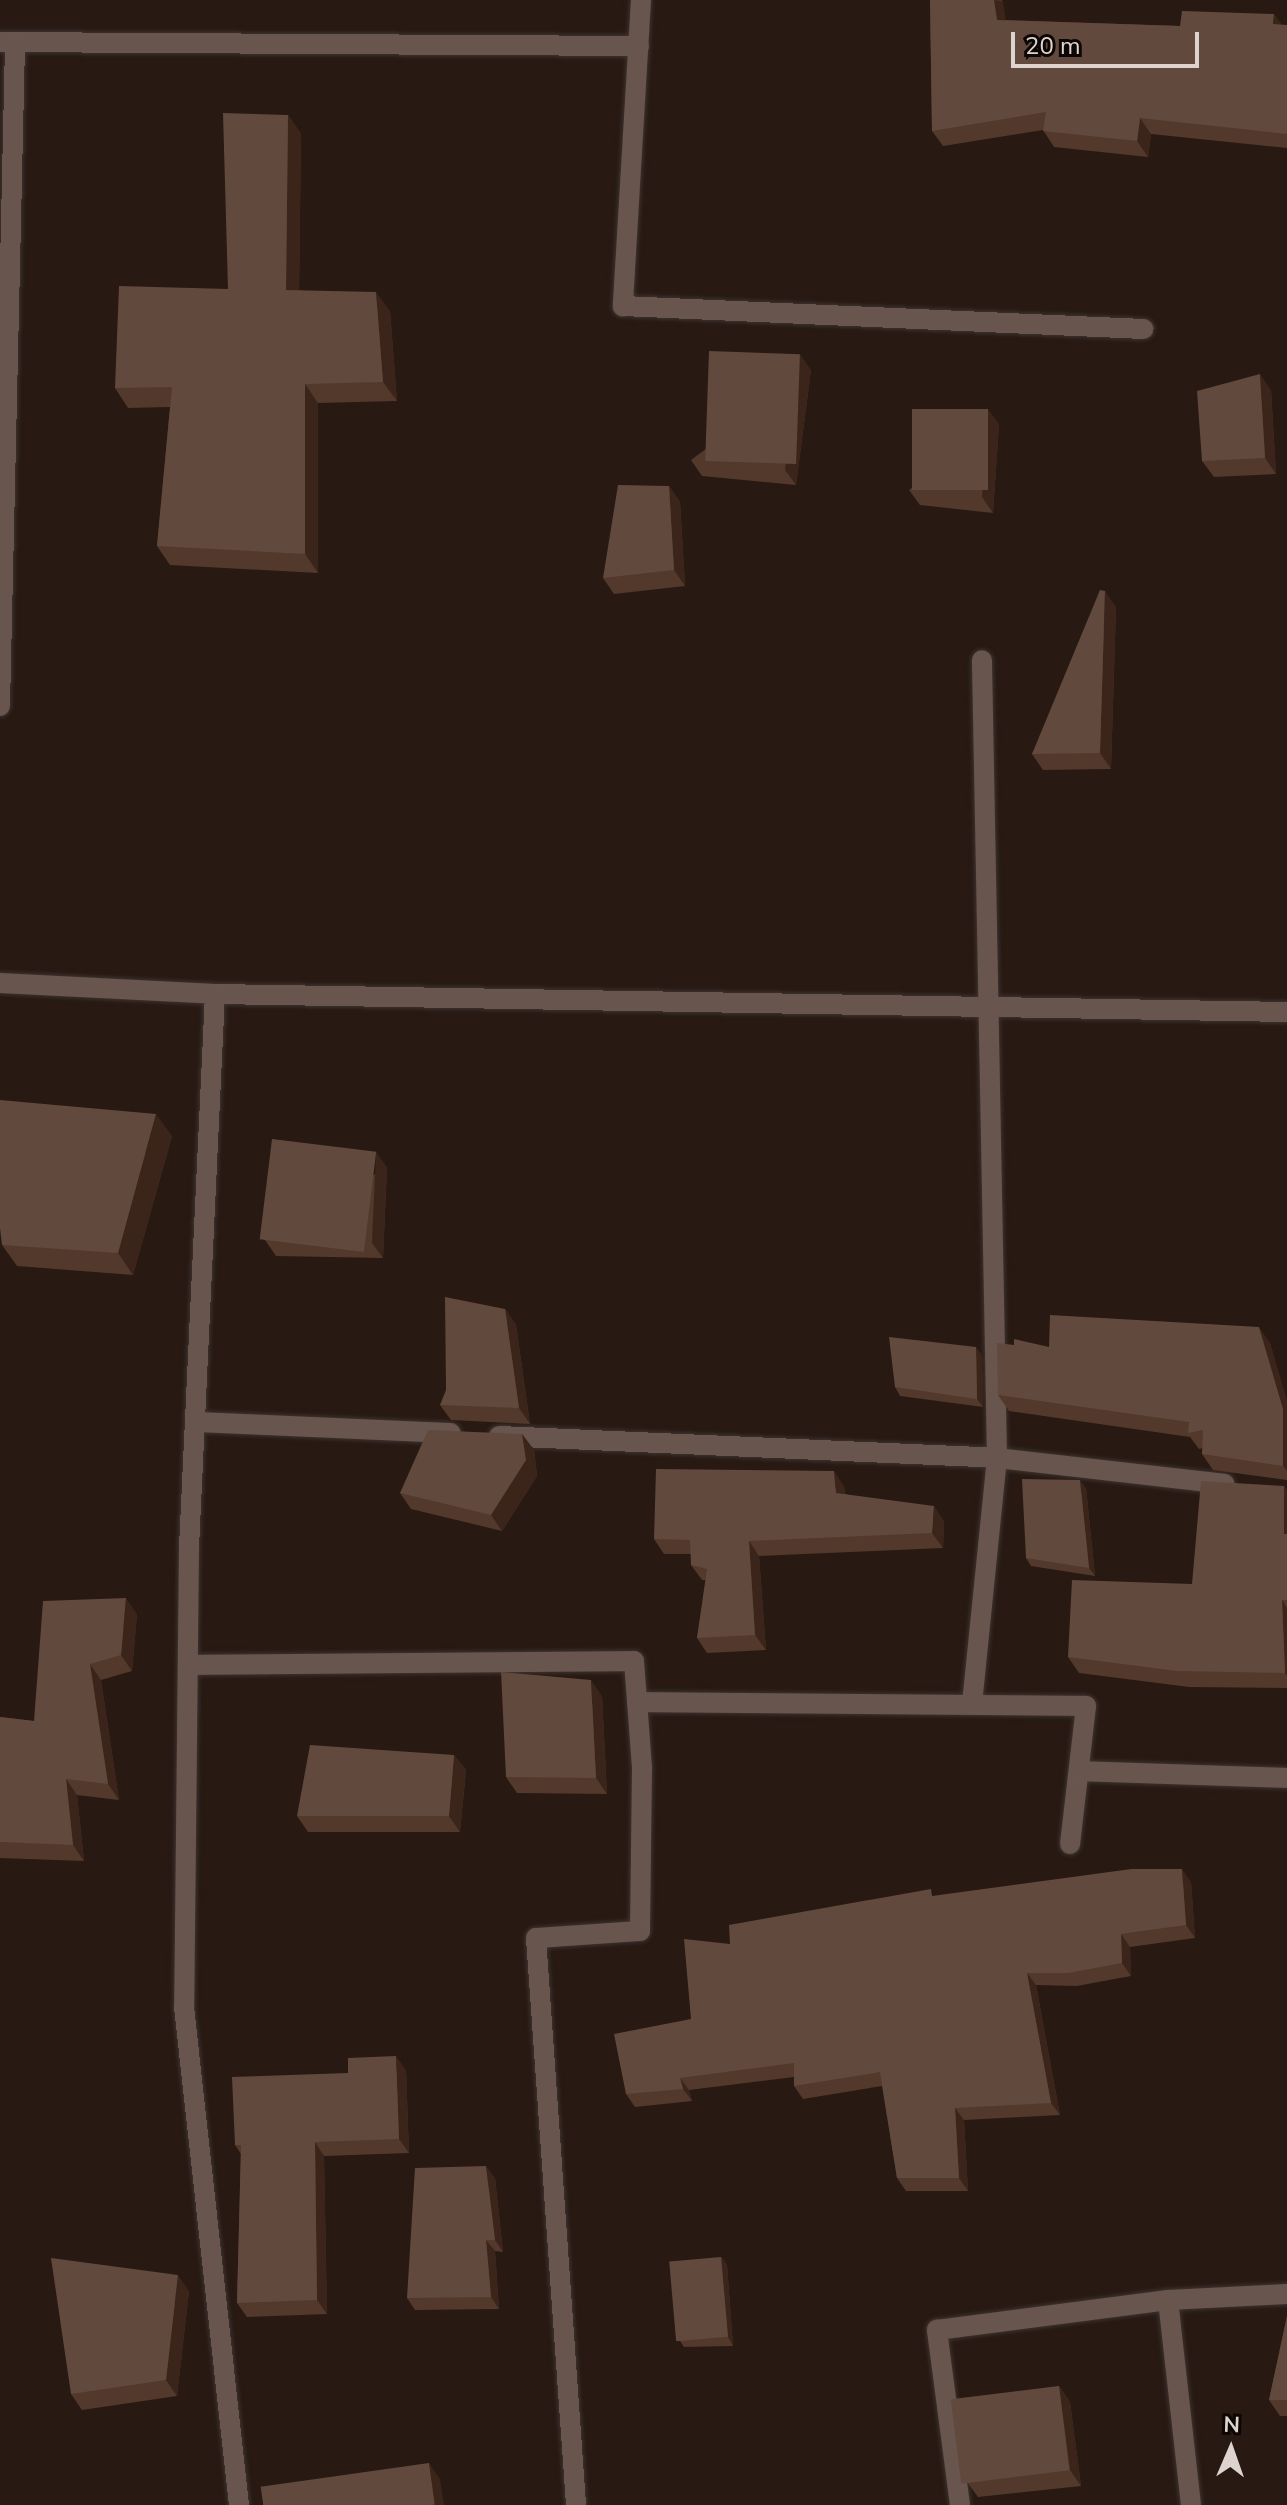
<!DOCTYPE html>
<html>
<head>
<meta charset="utf-8">
<style>
  body { margin:0 }
  #map { position:relative; width:1287px; height:2505px; overflow:hidden; background:#281913; font-family:"Nunito Sans",sans-serif }
  div>[style] { position:absolute }
  .roads { filter:drop-shadow(0 0 2px #3d332f) drop-shadow(0 0 2px #3d332f) }
  .minor>* { height:20px; margin:-10px; padding:0 10px; transform-origin:10px; border-radius:10px; background:#68564e }
  .wall>* { inset:0; background:#52392b }
  .shaded-wall>* { inset:0; background:#3b251a }
  .building>* { inset:0; background:#62493d; transform-origin:0 0 }
  span { translate:-50% -50%; white-space:nowrap; text-align:center; line-height:1.15; -webkit-text-stroke:8px #0c0604; paint-order:stroke }
  .north { position:absolute; left:1191px; top:2409px; width:80px; height:80px; -webkit-text-stroke:6px #0c0604; paint-order:stroke; rotate:2deg; font-size:22px; font-weight:700; line-height:32px; text-align:center; color:#ded4cf }
  .north::after { content:''; display:block; margin:auto; width:28px; height:36px; background:#ded4cf; clip-path:polygon(50% 0,100% 100%,50% 72%,0 100%) }
  .scale { position:absolute; left:1011px; top:32px; width:188px; height:36px; box-sizing:border-box; border:4px solid #ded4cf; border-top:0; padding-left:10px; font-size:24px; line-height:28px; white-space:nowrap; color:#ded4cf; -webkit-text-stroke:6px #0c0604; paint-order:stroke }
</style>
</head>
<body>
<div id="map">
  <div class="roads">
    <div class="minor">
      <i style="left:641px;top:0;width:307px;rotate:93.4deg"></i>
      <i style="left:623px;top:306px;width:521px;rotate:2.53deg"></i>
      <i style="left:0;top:42px;width:639px;rotate:0.36deg"></i>
      <i style="left:0;top:706px;width:662px;rotate:-88.7deg"></i>
      <i style="left:0;top:983px;width:215px;rotate:2.9deg"></i>
      <i style="left:215px;top:994px;width:1072px;rotate:0.96deg"></i>
      <i style="left:215px;top:994px;width:554px;rotate:92.69deg"></i>
      <i style="left:189px;top:1547px;width:460px;rotate:90.6deg"></i>
      <i style="left:184px;top:2007px;width:501px;rotate:83.7deg"></i>
      <i style="left:196px;top:1422px;width:255px;rotate:2.5deg"></i>
      <i style="left:499px;top:1436px;width:498px;rotate:2.5deg"></i>
      <i style="left:997px;top:1458px;width:229px;rotate:6.5deg"></i>
      <i style="left:188px;top:1665px;width:446px;rotate:-0.5deg"></i>
      <i style="left:634px;top:1661px;width:107px;rotate:85.7deg"></i>
      <i style="left:642px;top:1768px;width:163px;rotate:90.7deg"></i>
      <i style="left:640px;top:1931px;width:104px;rotate:176.1deg"></i>
      <i style="left:536px;top:1938px;width:568px;rotate:85.96deg"></i>
      <i style="left:637px;top:1702px;width:449px;rotate:0.5deg"></i>
      <i style="left:1086px;top:1706px;width:139px;rotate:96.6deg"></i>
      <i style="left:972px;top:1704px;width:247px;rotate:-84.2deg"></i>
      <i style="left:997px;top:1458px;width:798px;rotate:-91.08deg"></i>
      <i style="left:1079px;top:1771px;width:208px;rotate:1.9deg"></i>
      <i style="left:1168px;top:2300px;width:206px;rotate:83.6deg"></i>
      <i style="left:960px;top:2505px;width:177px;rotate:-97.5deg"></i>
      <i style="left:937px;top:2330px;width:233px;rotate:-7.4deg"></i>
      <i style="left:1168px;top:2300px;width:119px;rotate:-2.9deg"></i>
    </div>
  </div>
  <div class="wall">
    <i style="clip-path:polygon(930px 0,1002px 0,1005px 20px,1180px 26px,1287px 25px,1287px 148px,1151px 134px,1148px 157px,1054px 147px,1043px 130px,943px 146px,932px 131px)"></i>
    <i style="clip-path:polygon(288px 115px,301px 134px,299px 290px,390px 311px,397px 401px,318px 403px,318px 573px,170px 565px,157px 546px,170px 407px,128px 408px,115px 388px,228px 289px)"></i>
    <i style="clip-path:polygon(811px 370px,796px 485px,702px 476px,691px 460px)"></i>
    <i style="clip-path:polygon(1271px 390px,1276px 474px,1214px 477px,1202px 461px)"></i>
    <i style="clip-path:polygon(999px 424px,993px 513px,920px 505px,909px 490px)"></i>
    <i style="clip-path:polygon(669px 486px,680px 502px,685px 586px,614px 594px,603px 578px)"></i>
    <i style="clip-path:polygon(1116px 607px,1111px 769px,1043px 770px,1032px 754px)"></i>
    <i style="clip-path:polygon(172px 1136px,133px 1275px,17px 1266px,2px 1245px)"></i>
    <i style="clip-path:polygon(387px 1167px,383px 1258px,276px 1256px,265px 1240px)"></i>
    <i style="clip-path:polygon(505px 1309px,516px 1325px,530px 1424px,451px 1420px,440px 1405px)"></i>
    <i style="clip-path:polygon(1270px 1343px,1287px 1402px,1287px 1480px,1213px 1470px,1202px 1454px,1203px 1448px,1199px 1449px,1190px 1437px,1009px 1411px,998px 1395px,1014px 1345px,1049px 1347px)"></i>
    <i style="clip-path:polygon(976px 1347px,982px 1356px,983px 1407px,900px 1396px,895px 1387px)"></i>
    <i style="clip-path:polygon(522px 1434px,534px 1450px,537px 1476px,502px 1531px,411px 1509px,400px 1493px)"></i>
    <i style="clip-path:polygon(844px 1486px,845px 1494px,944px 1521px,943px 1548px,759px 1556px,766px 1650px,707px 1653px,697px 1638px,706px 1580px,702px 1580px,691px 1565px,691px 1554px,664px 1554px,654px 1539px)"></i>
    <i style="clip-path:polygon(1284px 1486px,1287px 1491px,1287px 1688px,1189px 1687px,1079px 1673px,1068px 1657px,1192px 1584px)"></i>
    <i style="clip-path:polygon(1086px 1488px,1095px 1576px,1031px 1566px,1026px 1558px)"></i>
    <i style="clip-path:polygon(137px 1614px,132px 1671px,101px 1680px,119px 1800px,77px 1795px,84px 1861px,0 1858px,0 1717px,34px 1721px)"></i>
    <i style="clip-path:polygon(602px 1696px,607px 1794px,517px 1793px,506px 1777px)"></i>
    <i style="clip-path:polygon(454px 1755px,466px 1770px,460px 1832px,308px 1832px,297px 1816px)"></i>
    <i style="clip-path:polygon(1191px 1882px,1195px 1938px,1130px 1947px,1131px 1976px,1077px 1986px,1036px 1985px,1060px 2115px,964px 2120px,968px 2191px,906px 2191px,897px 2178px,882px 2086px,803px 2099px,794px 2086px,794px 2077px,689px 2090px,692px 2101px,635px 2107px,626px 2094px,691px 2019px,730px 1944px,936px 1896px)"></i>
    <i style="clip-path:polygon(406px 2070px,409px 2153px,324px 2156px,327px 2314px,247px 2317px,237px 2303px,241px 2154px,235px 2145px,348px 2073px)"></i>
    <i style="clip-path:polygon(495px 2178px,503px 2252px,495px 2251px,499px 2309px,415px 2310px,407px 2298px)"></i>
    <i style="clip-path:polygon(721px 2257px,727px 2265px,733px 2346px,684px 2347px,678px 2338px)"></i>
    <i style="clip-path:polygon(189px 2291px,177px 2396px,82px 2410px,71px 2394px)"></i>
    <i style="clip-path:polygon(1287px 2316px,1287px 2416px,1280px 2416px,1269px 2400px)"></i>
    <i style="clip-path:polygon(1059px 2386px,1070px 2402px,1081px 2486px,978px 2497px,967px 2482px)"></i>
  </div>
  <div class="shaded-wall">
    <i style="clip-path:polygon(994px 0,1003px 1px,1008px 36px,997px 20px)"></i>
    <i style="clip-path:polygon(1274px 14px,1286px 30px,1273px 24px)"></i>
    <i style="clip-path:polygon(288px 115px,301px 134px,299px 309px,286px 290px)"></i>
    <i style="clip-path:polygon(1140px 118px,1151px 134px,1148px 157px,1137px 141px)"></i>
    <i style="clip-path:polygon(376px 292px,390px 311px,397px 401px,383px 382px)"></i>
    <i style="clip-path:polygon(800px 354px,811px 370px,796px 485px,785px 470px)"></i>
    <i style="clip-path:polygon(1260px 374px,1271px 390px,1276px 474px,1265px 458px)"></i>
    <i style="clip-path:polygon(305px 384px,318px 403px,318px 573px,305px 554px)"></i>
    <i style="clip-path:polygon(988px 409px,999px 424px,993px 513px,982px 497px)"></i>
    <i style="clip-path:polygon(669px 486px,680px 502px,685px 586px,674px 570px)"></i>
    <i style="clip-path:polygon(1105px 591px,1116px 607px,1111px 769px,1100px 753px)"></i>
    <i style="clip-path:polygon(156px 1114px,172px 1136px,133px 1275px,118px 1253px)"></i>
    <i style="clip-path:polygon(376px 1152px,387px 1167px,383px 1258px,372px 1243px)"></i>
    <i style="clip-path:polygon(505px 1309px,516px 1325px,530px 1424px,519px 1408px)"></i>
    <i style="clip-path:polygon(1259px 1327px,1270px 1343px,1287px 1402px,1287px 1471px,1283px 1466px)"></i>
    <i style="clip-path:polygon(976px 1347px,982px 1356px,983px 1407px,977px 1399px)"></i>
    <i style="clip-path:polygon(522px 1434px,534px 1450px,537px 1476px,502px 1531px,491px 1515px)"></i>
    <i style="clip-path:polygon(834px 1471px,844px 1486px,846px 1508px,836px 1493px)"></i>
    <i style="clip-path:polygon(1080px 1480px,1086px 1488px,1095px 1576px,1089px 1568px)"></i>
    <i style="clip-path:polygon(1284px 1486px,1287px 1491px,1287px 1538px,1284px 1534px)"></i>
    <i style="clip-path:polygon(934px 1506px,944px 1521px,943px 1548px,932px 1533px)"></i>
    <i style="clip-path:polygon(749px 1541px,759px 1556px,766px 1650px,755px 1635px)"></i>
    <i style="clip-path:polygon(126px 1598px,137px 1614px,132px 1671px,121px 1655px)"></i>
    <i style="clip-path:polygon(1282px 1600px,1287px 1608px,1287px 1676px,1285px 1673px)"></i>
    <i style="clip-path:polygon(90px 1664px,101px 1680px,119px 1800px,108px 1784px)"></i>
    <i style="clip-path:polygon(591px 1680px,602px 1696px,607px 1794px,596px 1778px)"></i>
    <i style="clip-path:polygon(454px 1755px,466px 1770px,460px 1832px,449px 1816px)"></i>
    <i style="clip-path:polygon(66px 1779px,77px 1795px,84px 1861px,73px 1845px)"></i>
    <i style="clip-path:polygon(1182px 1869px,1191px 1882px,1195px 1938px,1186px 1925px)"></i>
    <i style="clip-path:polygon(1121px 1934px,1130px 1947px,1131px 1976px,1122px 1963px)"></i>
    <i style="clip-path:polygon(1027px 1973px,1036px 1985px,1060px 2115px,1051px 2103px)"></i>
    <i style="clip-path:polygon(396px 2056px,406px 2070px,409px 2153px,399px 2139px)"></i>
    <i style="clip-path:polygon(680px 2078px,689px 2090px,692px 2101px,683px 2089px)"></i>
    <i style="clip-path:polygon(955px 2108px,964px 2120px,968px 2191px,959px 2178px)"></i>
    <i style="clip-path:polygon(315px 2142px,324px 2156px,327px 2314px,317px 2300px)"></i>
    <i style="clip-path:polygon(486px 2166px,495px 2178px,503px 2252px,495px 2240px)"></i>
    <i style="clip-path:polygon(486px 2240px,495px 2251px,499px 2309px,491px 2297px)"></i>
    <i style="clip-path:polygon(721px 2257px,727px 2265px,733px 2346px,728px 2337px)"></i>
    <i style="clip-path:polygon(178px 2275px,189px 2291px,177px 2396px,166px 2380px)"></i>
    <i style="clip-path:polygon(1059px 2386px,1070px 2402px,1081px 2486px,1070px 2470px)"></i>
    <i style="clip-path:polygon(429px 2463px,440px 2479px,444px 2505px,435px 2505px)"></i>
  </div>
  <div class="building">
    <i style="clip-path:polygon(930px 0,994px 0,997px 20px,1180px 26px,1182px 11px,1274px 14px,1273px 24px,1287px 25px,1287px 134px,1140px 118px,1137px 141px,1043px 131px,1046px 112px,932px 131px)"></i>
    <i style="clip-path:polygon(223px 113px,288px 115px,286px 290px,376px 292px,383px 382px,305px 384px,305px 554px,157px 546px,172px 387px,115px 388px,119px 286px,228px 289px)"></i>
    <i style="left:709px;top:351px;width:91px;height:110px;rotate:2deg"></i>
    <i style="clip-path:polygon(1260px 374px,1265px 458px,1202px 461px,1197px 391px)"></i>
    <i style="left:912px;top:409px;width:76px;height:81px"></i>
    <i style="clip-path:polygon(618px 485px,669px 486px,674px 570px,603px 578px)"></i>
    <i style="clip-path:polygon(1100px 590px,1105px 591px,1100px 753px,1032px 754px)"></i>
    <i style="clip-path:polygon(0 1100px,156px 1114px,118px 1253px,2px 1245px,0 1228px)"></i>
    <i style="left:272px;top:1139px;width:105px;height:101px;rotate:7deg"></i>
    <i style="clip-path:polygon(445px 1297px,505px 1309px,519px 1408px,440px 1405px,446px 1390px)"></i>
    <i style="clip-path:polygon(1050px 1315px,1259px 1327px,1283px 1409px,1283px 1466px,1202px 1454px,1203px 1430px,1188px 1433px,1189px 1422px,998px 1395px,997px 1343px,1014px 1345px,1014px 1339px,1049px 1347px)"></i>
    <i style="clip-path:polygon(889px 1337px,976px 1347px,977px 1399px,895px 1387px)"></i>
    <i style="clip-path:polygon(428px 1430px,522px 1434px,526px 1460px,491px 1515px,400px 1493px)"></i>
    <i style="clip-path:polygon(656px 1469px,834px 1471px,836px 1493px,934px 1506px,932px 1533px,749px 1541px,755px 1635px,697px 1638px,707px 1569px,691px 1565px,690px 1540px,654px 1539px)"></i>
    <i style="clip-path:polygon(1022px 1479px,1080px 1480px,1089px 1568px,1026px 1558px)"></i>
    <i style="clip-path:polygon(1201px 1481px,1284px 1486px,1284px 1534px,1287px 1534px,1287px 1600px,1282px 1600px,1285px 1673px,1177px 1671px,1068px 1657px,1072px 1580px,1192px 1584px)"></i>
    <i style="clip-path:polygon(126px 1598px,121px 1655px,90px 1664px,108px 1784px,66px 1779px,73px 1845px,0 1842px,0 1717px,34px 1721px,43px 1601px)"></i>
    <i style="clip-path:polygon(501px 1672px,591px 1680px,596px 1778px,506px 1777px)"></i>
    <i style="clip-path:polygon(310px 1745px,454px 1755px,449px 1816px,297px 1816px)"></i>
    <i style="clip-path:polygon(1132px 1869px,1182px 1869px,1186px 1925px,1121px 1934px,1122px 1963px,1068px 1973px,1027px 1973px,1051px 2103px,955px 2108px,959px 2178px,897px 2178px,880px 2072px,794px 2086px,794px 2063px,680px 2078px,683px 2089px,626px 2094px,614px 2034px,691px 2019px,684px 1939px,730px 1944px,729px 1925px,931px 1889px,932px 1896px)"></i>
    <i style="clip-path:polygon(396px 2056px,399px 2139px,315px 2142px,317px 2300px,237px 2303px,241px 2145px,235px 2145px,232px 2077px,348px 2073px,348px 2058px)"></i>
    <i style="clip-path:polygon(486px 2166px,495px 2240px,486px 2240px,491px 2297px,407px 2298px,415px 2168px)"></i>
    <i style="left:721px;top:2257px;width:80px;height:52px;rotate:85deg"></i>
    <i style="clip-path:polygon(51px 2258px,178px 2275px,166px 2380px,71px 2394px)"></i>
    <i style="clip-path:polygon(1287px 2316px,1287px 2400px,1269px 2400px)"></i>
    <i style="left:1059px;top:2386px;width:85px;height:109px;rotate:83deg"></i>
    <i style="left:429px;top:2463px;width:42px;height:170px;rotate:82deg"></i>
  </div>
  <div class="north">N</div>
  <div class="scale">20 m</div>
</div>
</body>
</html>
